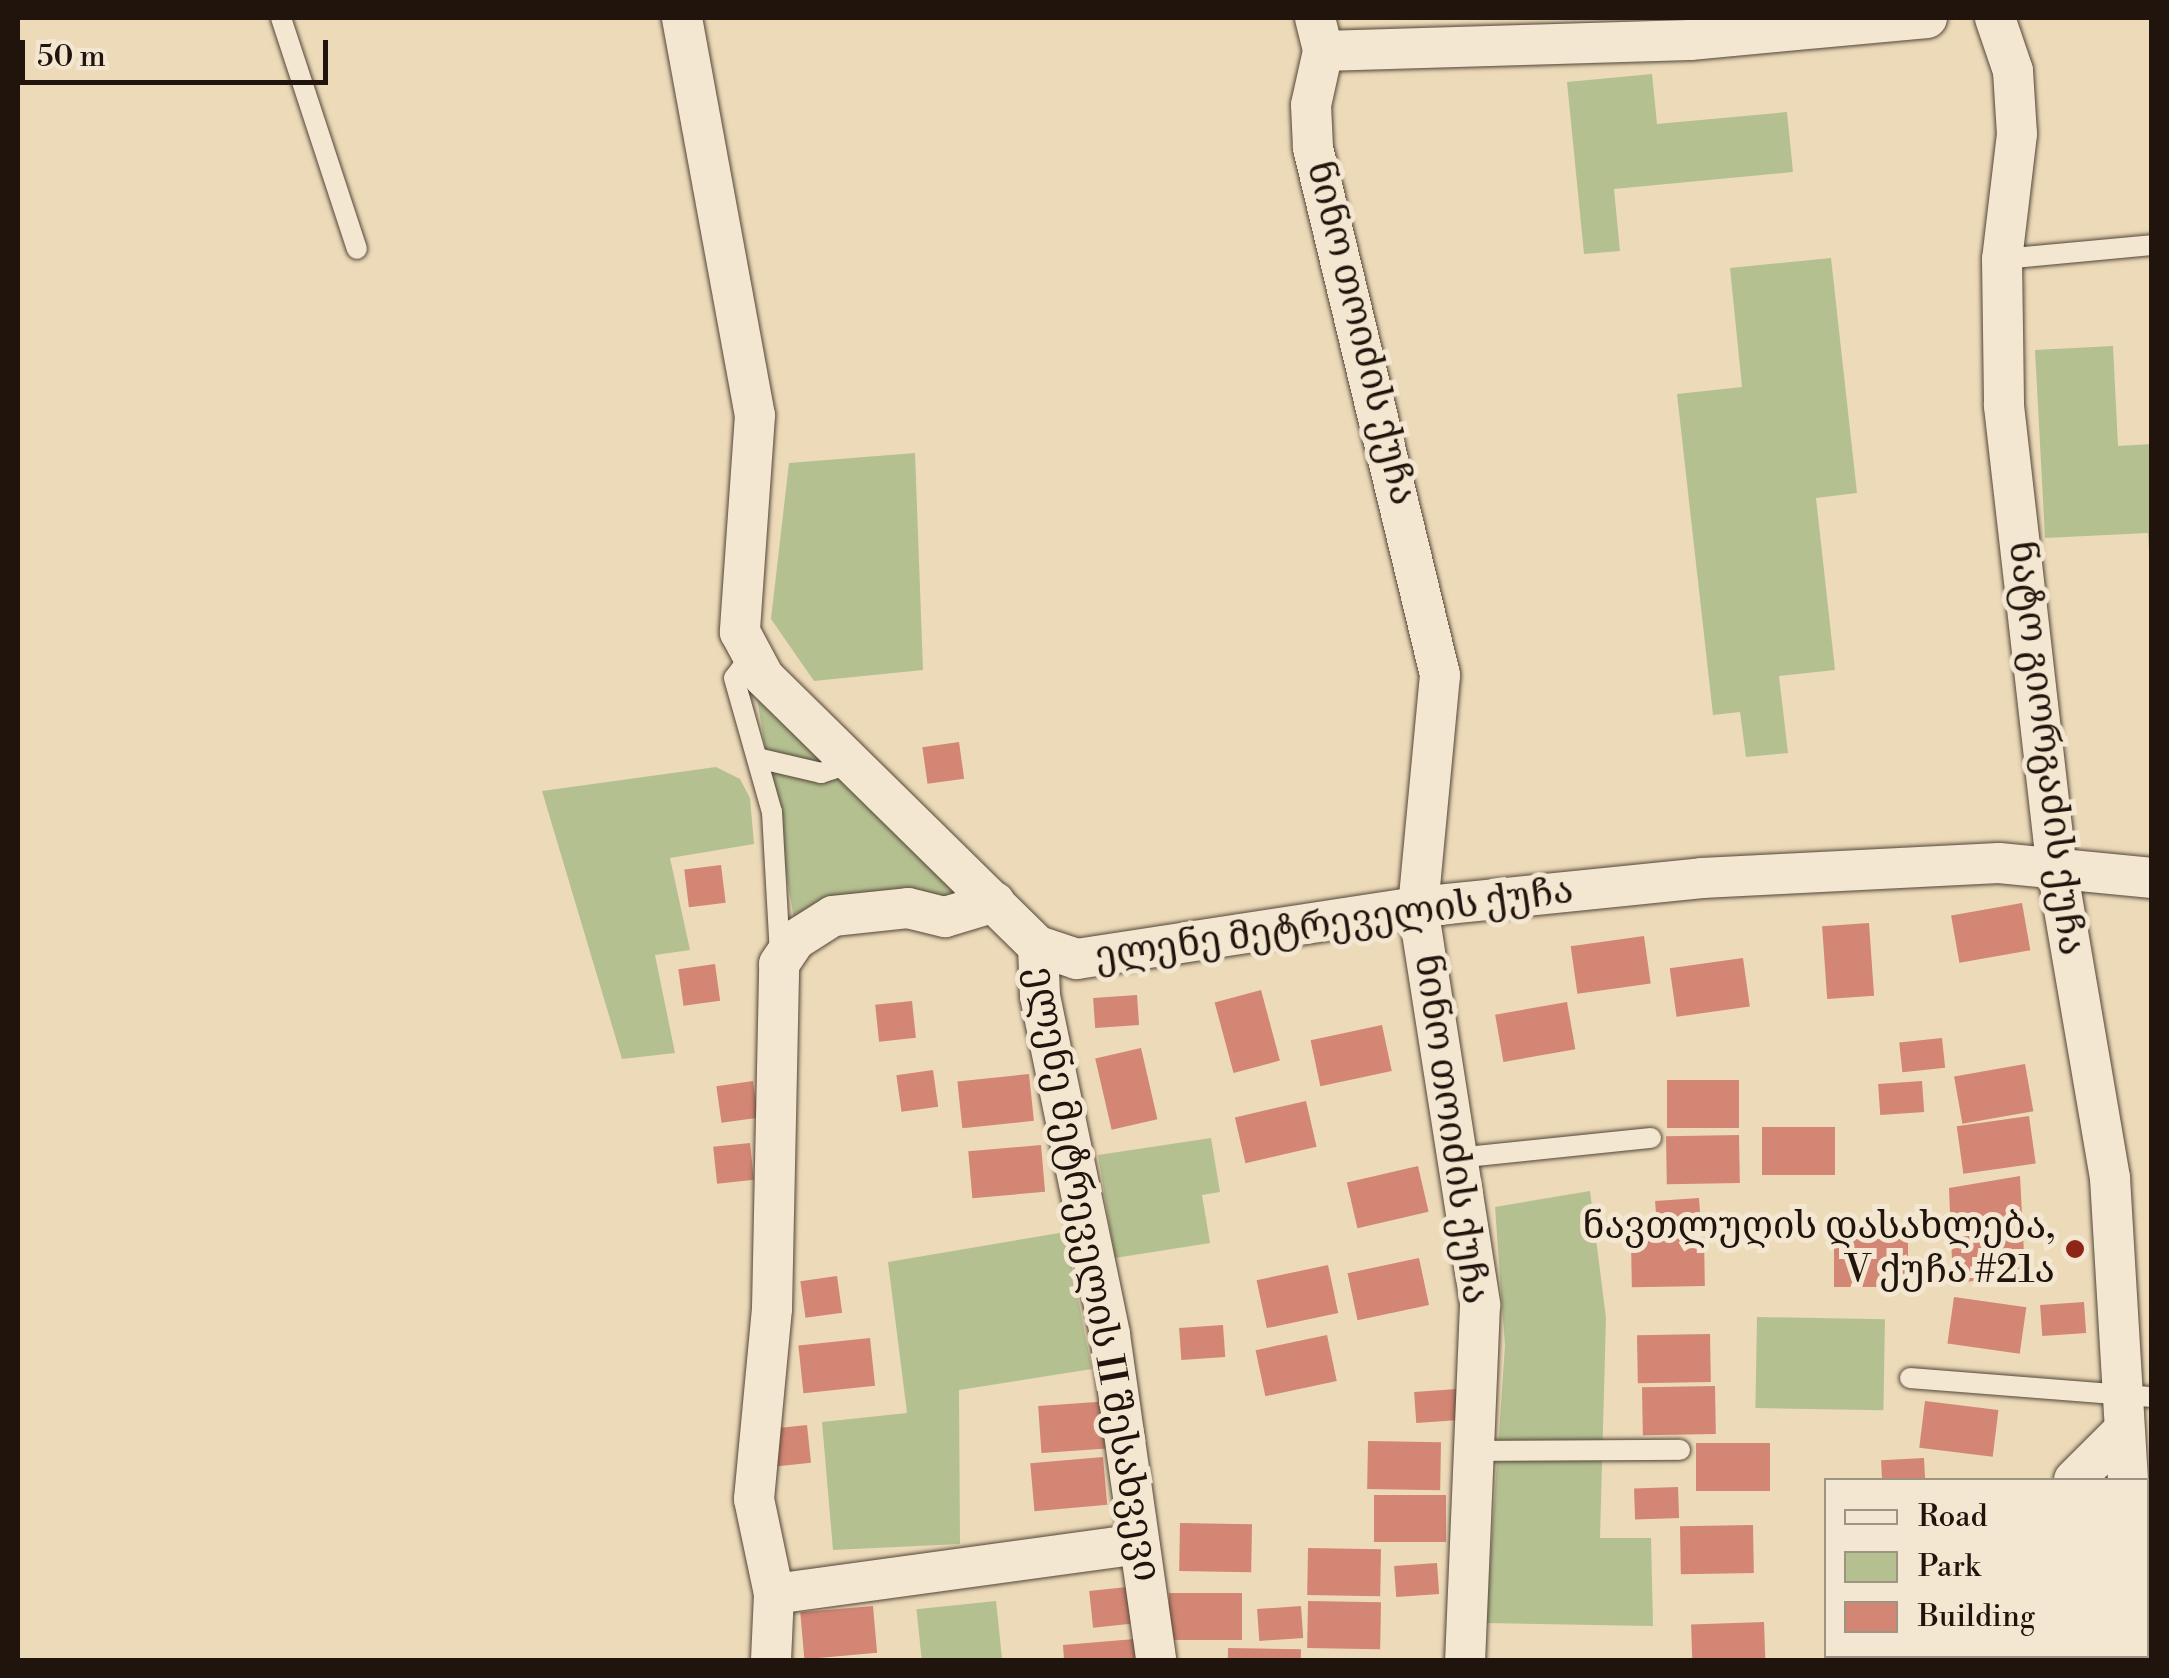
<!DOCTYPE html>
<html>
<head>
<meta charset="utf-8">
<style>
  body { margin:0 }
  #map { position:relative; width:2169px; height:1678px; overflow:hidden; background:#eddab9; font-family:"Libre Bodoni","Noto Serif Georgian",serif }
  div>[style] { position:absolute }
  .green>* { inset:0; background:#b5c091; transform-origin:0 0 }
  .building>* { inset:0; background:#d28673; transform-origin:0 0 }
  .roads { filter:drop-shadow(0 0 2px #534638) drop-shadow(0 0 2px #534638) }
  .lane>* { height:20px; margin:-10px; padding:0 10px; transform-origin:10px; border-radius:10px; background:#f3e7d2 }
  .street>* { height:40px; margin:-20px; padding:0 20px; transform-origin:20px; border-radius:20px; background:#f3e7d2 }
  .dots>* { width:28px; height:28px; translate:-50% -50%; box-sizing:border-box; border:5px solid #f3e7d2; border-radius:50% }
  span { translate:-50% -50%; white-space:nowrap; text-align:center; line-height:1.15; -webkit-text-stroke:10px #f3e7d2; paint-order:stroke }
  .street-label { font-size:38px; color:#20140d }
  .poi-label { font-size:38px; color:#20140d }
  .right { translate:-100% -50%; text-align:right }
  .frame { position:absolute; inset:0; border:20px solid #20140d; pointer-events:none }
  .legend { position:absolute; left:1824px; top:1478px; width:325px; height:180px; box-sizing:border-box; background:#f3e7d2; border:2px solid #9f9383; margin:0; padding:12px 18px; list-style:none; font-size:30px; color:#20140d }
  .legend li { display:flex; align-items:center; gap:20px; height:50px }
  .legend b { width:50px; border:2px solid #9f9383 }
  .scale { position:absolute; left:20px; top:40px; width:308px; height:45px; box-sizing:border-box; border:5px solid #20140d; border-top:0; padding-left:12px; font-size:30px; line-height:35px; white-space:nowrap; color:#20140d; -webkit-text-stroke:8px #f3e7d2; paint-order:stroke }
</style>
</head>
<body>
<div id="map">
  <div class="green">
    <i style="clip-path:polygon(1652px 74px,1657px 124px,1787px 112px,1793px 172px,1614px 189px,1620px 251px,1584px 254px,1567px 82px)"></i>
    <i style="clip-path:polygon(1831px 258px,1857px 493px,1816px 498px,1835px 670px,1779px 676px,1788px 753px,1746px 757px,1740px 712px,1713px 715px,1677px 394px,1742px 387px,1730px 268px)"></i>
    <i style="clip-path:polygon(2113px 346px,2118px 446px,2151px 444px,2151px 586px,2148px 533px,2045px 538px,2035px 350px)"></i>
    <i style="clip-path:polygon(915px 453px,923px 670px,814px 681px,771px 619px,789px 463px)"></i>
    <i style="clip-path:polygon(756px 693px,960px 888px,957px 902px,882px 891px,827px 897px,794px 919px)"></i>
    <i style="clip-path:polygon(716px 767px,740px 779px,750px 798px,754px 844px,670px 858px,690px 950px,655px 955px,675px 1053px,622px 1059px,542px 791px)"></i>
    <i style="clip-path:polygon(1211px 1138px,1220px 1192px,1202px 1195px,1210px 1243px,1115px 1258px,1098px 1155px)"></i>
    <i style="clip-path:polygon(1590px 1191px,1606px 1318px,1600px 1538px,1651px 1538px,1653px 1626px,1486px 1623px,1505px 1346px,1495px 1207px)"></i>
    <i style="clip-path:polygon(1065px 1232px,1092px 1369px,959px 1390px,960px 1544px,833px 1550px,822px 1422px,907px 1413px,888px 1262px)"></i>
    <i style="left:1757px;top:1317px;width:128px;height:91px;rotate:1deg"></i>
    <i style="left:996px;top:1601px;width:59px;height:80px;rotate:84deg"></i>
  </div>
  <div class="building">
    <i style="left:959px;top:742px;width:37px;height:37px;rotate:82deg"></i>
    <i style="left:721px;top:865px;width:38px;height:37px;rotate:83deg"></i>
    <i style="left:2022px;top:903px;width:48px;height:72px;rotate:80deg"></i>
    <i style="left:1869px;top:923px;width:73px;height:47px;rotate:86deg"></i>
    <i style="left:1644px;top:936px;width:48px;height:74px;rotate:82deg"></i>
    <i style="left:1743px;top:958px;width:49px;height:74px;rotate:82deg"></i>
    <i style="left:715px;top:964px;width:37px;height:37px;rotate:82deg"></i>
    <i style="left:1261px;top:990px;width:73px;height:48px;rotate:75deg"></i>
    <i style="left:1137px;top:995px;width:30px;height:44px;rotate:86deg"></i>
    <i style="left:912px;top:1001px;width:37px;height:37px;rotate:84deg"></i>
    <i style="left:1567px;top:1002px;width:48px;height:73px;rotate:80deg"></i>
    <i style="left:1382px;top:1025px;width:47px;height:73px;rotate:78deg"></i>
    <i style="left:1942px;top:1038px;width:30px;height:43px;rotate:84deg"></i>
    <i style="left:1141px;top:1048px;width:73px;height:47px;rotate:77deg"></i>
    <i style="left:2025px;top:1064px;width:48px;height:72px;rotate:80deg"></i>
    <i style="left:933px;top:1070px;width:37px;height:37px;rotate:82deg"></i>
    <i style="left:1029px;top:1074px;width:47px;height:72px;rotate:84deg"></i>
    <i style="left:1667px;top:1080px;width:72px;height:48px"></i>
    <i style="left:753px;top:1081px;width:37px;height:37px;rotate:82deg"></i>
    <i style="left:1922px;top:1081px;width:31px;height:44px;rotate:86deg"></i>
    <i style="left:1306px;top:1101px;width:47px;height:73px;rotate:77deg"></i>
    <i style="left:2029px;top:1116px;width:48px;height:73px;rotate:82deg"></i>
    <i style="left:1835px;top:1127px;width:48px;height:73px;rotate:90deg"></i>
    <i style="left:1739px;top:1135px;width:48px;height:73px;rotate:89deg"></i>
    <i style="left:750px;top:1143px;width:37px;height:37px;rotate:84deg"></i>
    <i style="left:1041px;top:1145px;width:47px;height:73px;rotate:85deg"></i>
    <i style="left:1418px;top:1166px;width:47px;height:73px;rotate:77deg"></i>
    <i style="clip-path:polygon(2020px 1176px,2025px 1273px,1953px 1284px,1949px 1188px)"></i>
    <i style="left:1699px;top:1198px;width:32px;height:44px;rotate:86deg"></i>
    <i style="left:1704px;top:1238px;width:48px;height:73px;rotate:89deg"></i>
    <i style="left:1908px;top:1239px;width:48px;height:74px;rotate:90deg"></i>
    <i style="left:1419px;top:1258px;width:48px;height:73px;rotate:78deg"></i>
    <i style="left:1328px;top:1265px;width:49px;height:73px;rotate:78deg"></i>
    <i style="left:837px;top:1276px;width:37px;height:37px;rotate:82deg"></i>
    <i style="left:1954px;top:1297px;width:73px;height:47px;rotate:8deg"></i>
    <i style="left:2084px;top:1302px;width:31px;height:44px;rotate:86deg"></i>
    <i style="left:1223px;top:1325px;width:32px;height:44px;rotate:86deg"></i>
    <i style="left:1710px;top:1334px;width:48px;height:73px;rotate:89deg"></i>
    <i style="left:1327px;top:1335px;width:47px;height:73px;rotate:78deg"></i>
    <i style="left:870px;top:1338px;width:48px;height:72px;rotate:84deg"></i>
    <i style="left:1715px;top:1386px;width:48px;height:73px;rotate:89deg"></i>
    <i style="left:1457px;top:1389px;width:31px;height:43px;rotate:86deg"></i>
    <i style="left:1111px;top:1401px;width:47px;height:73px;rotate:86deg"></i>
    <i style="left:1925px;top:1401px;width:74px;height:47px;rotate:7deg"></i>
    <i style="left:807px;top:1425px;width:38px;height:38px;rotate:84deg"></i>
    <i style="left:1368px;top:1441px;width:73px;height:48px;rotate:1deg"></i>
    <i style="left:1770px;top:1443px;width:48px;height:74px;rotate:90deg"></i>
    <i style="left:1103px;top:1457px;width:48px;height:73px;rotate:85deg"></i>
    <i style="left:1924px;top:1458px;width:22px;height:43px;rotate:87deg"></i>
    <i style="left:1678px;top:1487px;width:31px;height:44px;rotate:88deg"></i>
    <i style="left:1374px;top:1495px;width:72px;height:47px"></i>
    <i style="left:1180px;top:1523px;width:72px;height:48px;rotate:1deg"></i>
    <i style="left:1753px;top:1525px;width:48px;height:73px;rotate:89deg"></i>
    <i style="left:1308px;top:1548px;width:73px;height:47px;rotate:1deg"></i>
    <i style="left:1437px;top:1563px;width:31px;height:43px;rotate:86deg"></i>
    <i style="left:1127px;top:1587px;width:37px;height:38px;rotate:84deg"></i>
    <i style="left:1169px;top:1593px;width:73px;height:47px"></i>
    <i style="left:1308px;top:1601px;width:73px;height:47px;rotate:1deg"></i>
    <i style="left:873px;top:1606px;width:47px;height:73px;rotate:85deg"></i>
    <i style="left:1301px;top:1606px;width:32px;height:44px;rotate:86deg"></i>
    <i style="left:1764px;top:1622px;width:38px;height:73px;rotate:88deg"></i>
    <i style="clip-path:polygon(1135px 1639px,1137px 1660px,1064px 1660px,1063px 1645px)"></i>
    <i style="left:1228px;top:1648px;width:73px;height:12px;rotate:1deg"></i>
    <i style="clip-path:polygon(1917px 1656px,1967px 1656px,1915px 1660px)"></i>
    <i style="clip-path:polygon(2030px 1656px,2085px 1656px,2029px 1660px)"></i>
  </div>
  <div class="roads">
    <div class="lane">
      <i style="left:281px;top:18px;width:243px;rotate:71.8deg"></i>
      <i style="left:2002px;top:259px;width:151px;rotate:-5.3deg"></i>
      <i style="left:750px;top:657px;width:26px;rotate:127deg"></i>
      <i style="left:734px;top:678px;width:139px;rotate:74.2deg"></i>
      <i style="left:772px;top:812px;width:141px;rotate:86.8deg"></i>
      <i style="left:757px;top:758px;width:66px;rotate:13.2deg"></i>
      <i style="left:821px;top:773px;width:29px;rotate:-18deg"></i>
      <i style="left:1457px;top:1158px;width:195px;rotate:-5.9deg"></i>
      <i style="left:1910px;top:1378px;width:243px;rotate:4.5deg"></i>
      <i style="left:1474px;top:1451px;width:206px;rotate:-0.3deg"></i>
    </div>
    <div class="street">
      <i style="left:682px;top:18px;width:404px;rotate:79.6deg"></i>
      <i style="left:755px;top:415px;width:218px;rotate:94deg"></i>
      <i style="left:740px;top:632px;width:51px;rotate:61.9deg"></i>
      <i style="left:764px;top:677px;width:384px;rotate:44.5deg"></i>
      <i style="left:1038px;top:946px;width:41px;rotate:18.4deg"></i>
      <i style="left:1077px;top:959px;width:345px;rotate:-8.7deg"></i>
      <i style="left:1418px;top:907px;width:285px;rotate:-5.8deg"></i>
      <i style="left:1702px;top:878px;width:297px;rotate:-2.9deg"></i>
      <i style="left:1999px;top:863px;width:154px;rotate:5.6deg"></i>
      <i style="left:1315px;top:18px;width:34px;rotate:76deg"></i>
      <i style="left:1323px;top:51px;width:55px;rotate:102.5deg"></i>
      <i style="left:1311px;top:105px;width:43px;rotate:87.3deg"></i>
      <i style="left:1313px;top:148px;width:542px;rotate:76.45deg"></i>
      <i style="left:1440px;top:675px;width:233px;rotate:95.4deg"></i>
      <i style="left:1418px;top:907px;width:403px;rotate:81.1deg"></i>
      <i style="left:1480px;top:1305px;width:355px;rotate:92.4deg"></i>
      <i style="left:1995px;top:18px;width:56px;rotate:71.2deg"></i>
      <i style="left:2013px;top:71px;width:63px;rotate:86.4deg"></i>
      <i style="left:2017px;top:134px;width:126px;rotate:96.8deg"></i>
      <i style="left:2002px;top:259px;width:147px;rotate:89.2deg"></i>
      <i style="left:2004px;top:406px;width:465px;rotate:83.5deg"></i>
      <i style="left:2057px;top:868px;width:314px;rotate:80.3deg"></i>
      <i style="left:2110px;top:1178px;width:303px;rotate:86.6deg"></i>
      <i style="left:1323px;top:51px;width:367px;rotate:-1.7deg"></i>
      <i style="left:1690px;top:40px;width:238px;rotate:-5.3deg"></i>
      <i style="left:1038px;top:946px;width:50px;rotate:87.7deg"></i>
      <i style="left:1040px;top:996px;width:346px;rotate:78.3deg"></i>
      <i style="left:1110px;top:1335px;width:328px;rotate:81.9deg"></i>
      <i style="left:2074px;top:1480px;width:71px;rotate:-45deg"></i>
      <i style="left:774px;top:1594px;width:368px;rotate:-7.8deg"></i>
      <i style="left:2142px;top:1656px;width:4px;rotate:76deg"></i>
      <i style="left:771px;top:1660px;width:66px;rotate:-87.4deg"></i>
      <i style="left:774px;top:1594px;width:97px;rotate:-101.9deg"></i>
      <i style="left:754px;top:1499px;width:191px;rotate:-84.6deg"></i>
      <i style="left:772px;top:1309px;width:345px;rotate:-88.8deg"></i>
      <i style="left:779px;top:964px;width:29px;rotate:-56deg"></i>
      <i style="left:795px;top:940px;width:45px;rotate:-32.3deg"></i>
      <i style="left:833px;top:916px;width:75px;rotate:-6.1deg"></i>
      <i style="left:908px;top:908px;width:38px;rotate:14deg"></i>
      <i style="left:945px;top:917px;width:52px;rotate:-16.7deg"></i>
      <i style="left:2001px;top:1660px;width:4px;rotate:-76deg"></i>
    </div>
  </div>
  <div class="dots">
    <i style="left:2075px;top:1249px;background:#8f2418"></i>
  </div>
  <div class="street-label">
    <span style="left:1361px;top:333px;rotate:76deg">ნინო თოიძის ქუჩა</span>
    <span style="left:2046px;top:748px;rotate:83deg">ნატო გიორგაძის ქუჩა</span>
    <span style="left:1334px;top:924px;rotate:-8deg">ელენე მეტრეველის ქუჩა</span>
    <span style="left:1451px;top:1129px;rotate:82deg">ნინო თოიძის ქუჩა</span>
    <span style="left:1093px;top:1274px;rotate:80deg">ელენე მეტრეველის II შესახვევი</span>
  </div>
  <div class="poi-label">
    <span class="right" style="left:2055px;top:1249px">ნავთლუღის დასახლება,<br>V ქუჩა #21ა</span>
  </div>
  <div class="frame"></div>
  <ul class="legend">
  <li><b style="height:12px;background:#f3e7d2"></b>Road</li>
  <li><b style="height:28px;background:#b5c091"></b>Park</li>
  <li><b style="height:28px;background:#d28673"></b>Building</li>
  </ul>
  <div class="scale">50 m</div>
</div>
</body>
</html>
